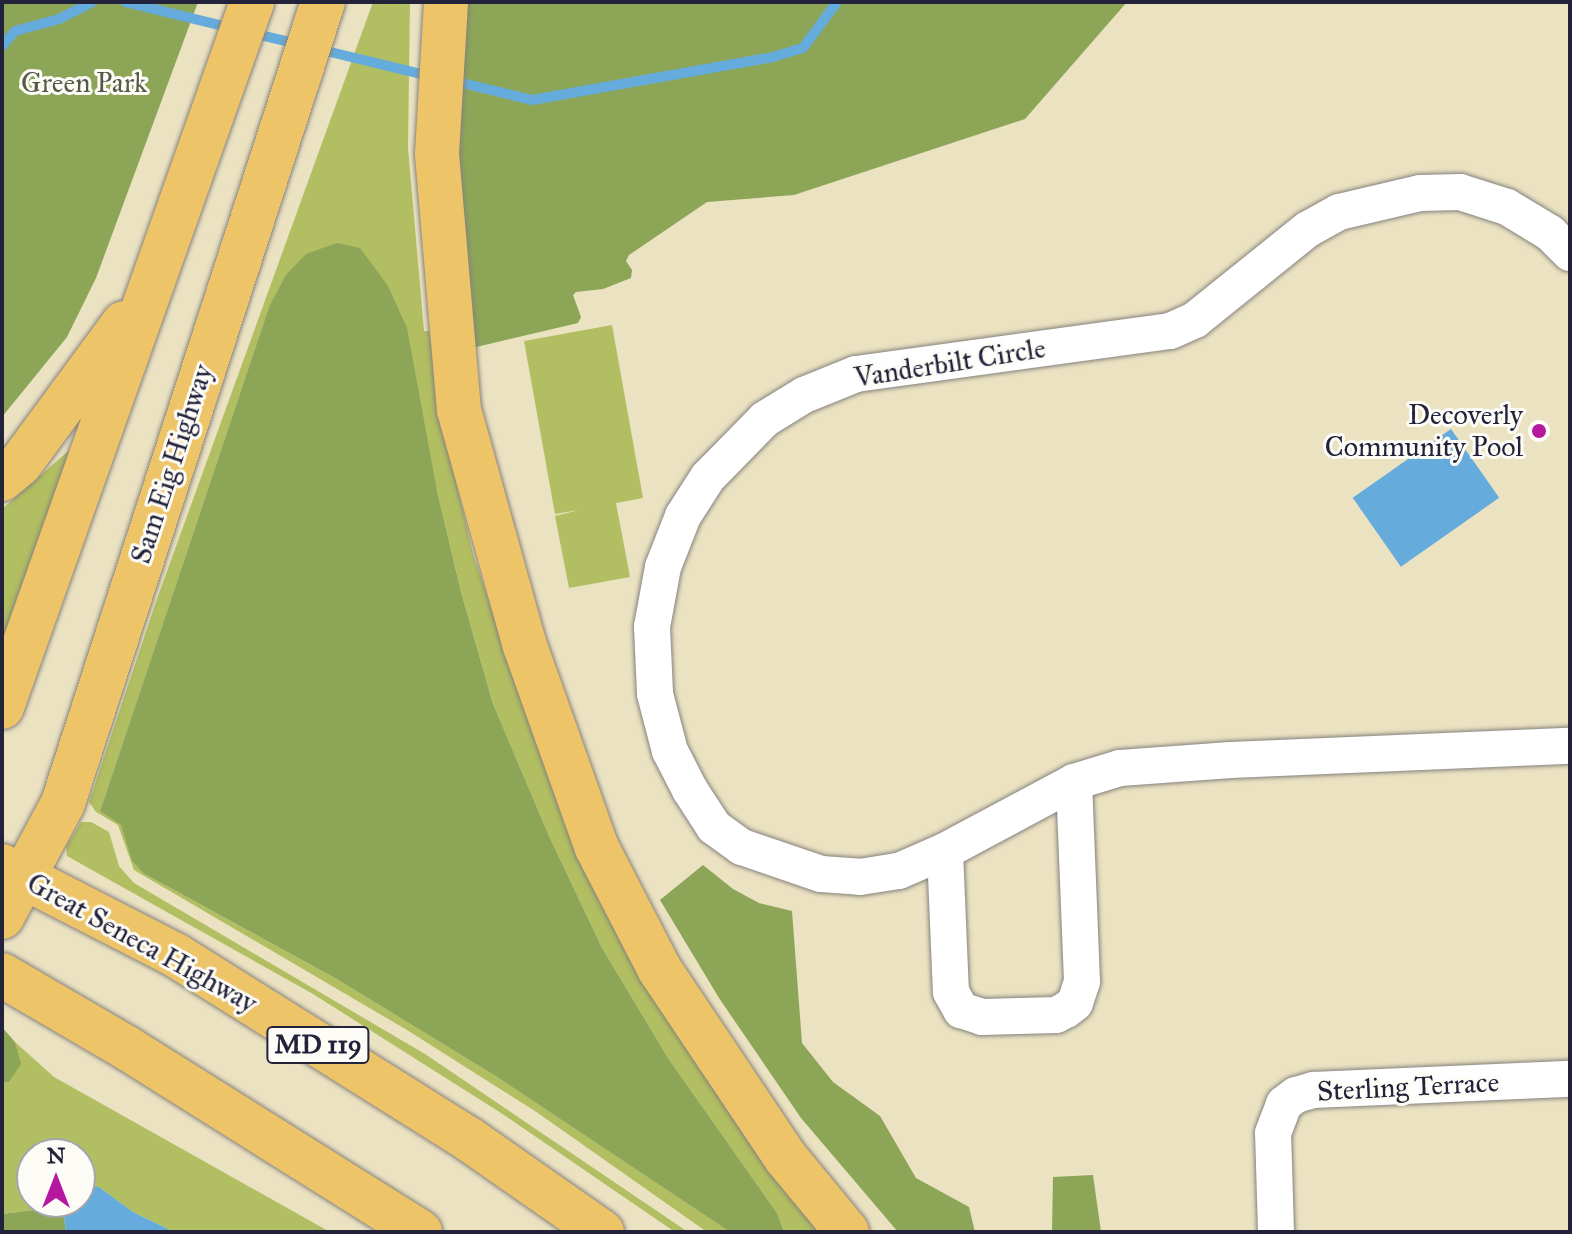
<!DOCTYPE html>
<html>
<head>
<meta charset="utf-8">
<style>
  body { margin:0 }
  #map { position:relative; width:1572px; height:1234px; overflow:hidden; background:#ebe2c2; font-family:"IM FELL Great Primer",serif }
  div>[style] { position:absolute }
  .green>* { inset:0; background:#b1be61 }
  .forest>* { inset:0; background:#8ca557 }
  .water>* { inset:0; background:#65acdc; transform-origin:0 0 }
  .stream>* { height:10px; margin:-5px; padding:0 5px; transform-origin:5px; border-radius:5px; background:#65acdc }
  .roads { filter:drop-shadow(0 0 2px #86827e) drop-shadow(0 0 2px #86827e) }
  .street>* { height:36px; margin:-18px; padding:0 18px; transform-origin:18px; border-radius:18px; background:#fff }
  .primary>* { height:44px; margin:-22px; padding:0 22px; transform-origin:22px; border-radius:22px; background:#eec469 }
  .dots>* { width:22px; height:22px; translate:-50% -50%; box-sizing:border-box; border:4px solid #fdfcf7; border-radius:50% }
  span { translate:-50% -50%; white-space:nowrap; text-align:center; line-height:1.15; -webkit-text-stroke:6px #fdfcf7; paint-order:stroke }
  .shield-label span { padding:2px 6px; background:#fdfcf7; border:2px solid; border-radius:6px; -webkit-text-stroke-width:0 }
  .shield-label { font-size:26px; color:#22223b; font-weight:700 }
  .park-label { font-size:28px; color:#545948 }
  .street-label { font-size:28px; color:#22223b }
  .poi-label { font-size:28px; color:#22223b }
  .right { translate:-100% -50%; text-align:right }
  .frame { position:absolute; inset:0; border:4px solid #22223b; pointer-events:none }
  .north { position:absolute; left:16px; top:1138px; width:80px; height:80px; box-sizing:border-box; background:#fdfcf7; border:2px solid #a5a5ac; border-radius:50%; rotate:0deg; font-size:22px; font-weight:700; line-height:32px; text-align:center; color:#22223b }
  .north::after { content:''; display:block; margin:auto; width:28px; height:36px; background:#b5179e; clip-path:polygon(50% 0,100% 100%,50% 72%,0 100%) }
</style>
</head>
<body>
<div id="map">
  <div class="green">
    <i style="clip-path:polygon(373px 2px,410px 2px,408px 148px,424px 331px,429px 331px,451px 461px,473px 553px,533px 734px,560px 800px,833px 1232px,784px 1232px,777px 1213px,668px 1058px,602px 948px,549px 836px,493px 704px,461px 592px,437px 491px,269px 307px,100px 811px,121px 824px,132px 861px,143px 873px,335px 978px,494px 1075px,730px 1232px,707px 1232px,535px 1111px,407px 1030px,134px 870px,118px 825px,96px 812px,89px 802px,157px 599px)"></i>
    <i style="clip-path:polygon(612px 325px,643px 498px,616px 503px,630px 577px,569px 588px,555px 516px,579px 510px,555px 514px,524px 341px)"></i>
    <i style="clip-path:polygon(74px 446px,2px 660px,2px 509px)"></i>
    <i style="clip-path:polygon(81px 822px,91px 822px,109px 832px,119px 866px,134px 883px,425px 1054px,688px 1232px,675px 1232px,501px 1113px,313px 994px,67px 856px,66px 847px)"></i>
    <i style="clip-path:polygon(15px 1042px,54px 1077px,330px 1232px,174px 1232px,133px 1212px,99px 1187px,80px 1187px,80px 1154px,32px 1154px,32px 1202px,69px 1202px,68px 1206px,2px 1214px,2px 1083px,9px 1082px,20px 1064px)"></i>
  </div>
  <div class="forest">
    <i style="clip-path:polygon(2px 2px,198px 2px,96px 278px,67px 337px,2px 417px)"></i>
    <i style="clip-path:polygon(458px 2px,1127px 2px,1025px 119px,794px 195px,707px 202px,629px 255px,626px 261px,632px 270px,631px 278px,603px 289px,576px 292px,573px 295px,581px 317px,578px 323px,472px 348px,454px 156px)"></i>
    <i style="clip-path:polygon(337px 243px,360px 248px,388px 286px,407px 328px,437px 491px,461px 592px,493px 704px,549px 836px,602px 948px,668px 1058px,777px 1213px,784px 1232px,730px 1232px,494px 1075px,335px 978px,143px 873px,132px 861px,121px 825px,100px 811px,269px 307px,286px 275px,306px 254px)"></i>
    <i style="clip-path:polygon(703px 865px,733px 889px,759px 903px,792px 911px,802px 1043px,833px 1082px,880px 1116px,916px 1178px,969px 1207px,975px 1232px,898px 1232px,801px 1118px,719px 998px,660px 900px)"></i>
    <i style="clip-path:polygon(2px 1027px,15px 1042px,21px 1064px,9px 1082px,2px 1083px)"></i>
    <i style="clip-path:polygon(1093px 1175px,1101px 1232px,1052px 1232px,1053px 1177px)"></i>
    <i style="clip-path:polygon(68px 1206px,64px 1217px,66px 1232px,2px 1232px,2px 1214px)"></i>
  </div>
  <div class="water">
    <i style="left:1451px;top:429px;width:84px;height:120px;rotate:55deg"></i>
    <i style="clip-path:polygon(80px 1186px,99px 1187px,133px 1212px,174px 1232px,66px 1232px,64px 1217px,69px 1202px,80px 1202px)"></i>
  </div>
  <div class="stream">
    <i style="left:125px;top:2px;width:110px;rotate:13.7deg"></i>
    <i style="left:251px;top:33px;width:48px;rotate:13.2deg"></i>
    <i style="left:2px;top:46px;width:20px;rotate:-49deg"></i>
    <i style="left:15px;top:31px;width:46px;rotate:-15.3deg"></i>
    <i style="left:59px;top:19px;width:37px;rotate:-27deg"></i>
    <i style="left:318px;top:49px;width:115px;rotate:13.6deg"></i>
    <i style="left:450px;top:80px;width:84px;rotate:13.7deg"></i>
    <i style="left:532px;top:100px;width:245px;rotate:-10.1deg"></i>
    <i style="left:773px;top:57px;width:31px;rotate:-17deg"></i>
    <i style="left:803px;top:48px;width:57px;rotate:-53.5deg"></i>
  </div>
  <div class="roads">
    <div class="street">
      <i style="left:1570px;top:253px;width:28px;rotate:-135deg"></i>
      <i style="left:1550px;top:233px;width:50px;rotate:-148.8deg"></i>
      <i style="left:1507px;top:207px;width:49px;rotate:-162.3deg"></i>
      <i style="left:1460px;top:192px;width:40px;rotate:178.6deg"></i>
      <i style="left:1420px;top:193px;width:83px;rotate:166.8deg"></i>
      <i style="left:1339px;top:212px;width:35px;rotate:151deg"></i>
      <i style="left:1308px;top:229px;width:145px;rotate:141.2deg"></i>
      <i style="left:1195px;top:320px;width:27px;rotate:156deg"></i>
      <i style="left:1170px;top:331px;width:317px;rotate:172.2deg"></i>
      <i style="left:856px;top:374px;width:56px;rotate:158deg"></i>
      <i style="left:804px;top:395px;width:46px;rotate:148.4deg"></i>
      <i style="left:765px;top:419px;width:81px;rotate:134.5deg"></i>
      <i style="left:708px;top:477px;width:46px;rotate:122.7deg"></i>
      <i style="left:683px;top:516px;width:55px;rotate:111.4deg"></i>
      <i style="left:663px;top:567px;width:61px;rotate:100.4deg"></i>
      <i style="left:652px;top:627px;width:67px;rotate:87.4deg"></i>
      <i style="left:655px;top:694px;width:59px;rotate:75.3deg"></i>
      <i style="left:670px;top:751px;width:44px;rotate:62.9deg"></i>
      <i style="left:690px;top:790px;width:44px;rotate:57deg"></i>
      <i style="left:714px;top:827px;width:34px;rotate:36deg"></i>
      <i style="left:742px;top:847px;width:83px;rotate:18.9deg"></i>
      <i style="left:821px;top:874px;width:39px;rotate:4deg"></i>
      <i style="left:860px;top:877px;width:39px;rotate:-9deg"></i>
      <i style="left:899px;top:871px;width:50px;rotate:-23.5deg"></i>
      <i style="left:945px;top:851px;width:146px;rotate:-28.1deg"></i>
      <i style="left:1074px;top:782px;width:48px;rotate:-16.9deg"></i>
      <i style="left:1120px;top:768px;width:111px;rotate:-4.1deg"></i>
      <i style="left:1231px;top:760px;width:339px;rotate:-2.4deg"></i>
      <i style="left:945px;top:851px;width:141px;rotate:87.6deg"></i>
      <i style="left:951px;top:992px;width:21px;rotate:61deg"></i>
      <i style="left:961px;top:1010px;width:22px;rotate:18deg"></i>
      <i style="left:982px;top:1017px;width:74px;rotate:-1.5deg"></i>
      <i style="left:1056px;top:1015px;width:11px;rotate:-27deg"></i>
      <i style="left:1066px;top:1010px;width:11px;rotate:-38deg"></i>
      <i style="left:1075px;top:1003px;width:23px;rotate:-72deg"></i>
      <i style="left:1082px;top:981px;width:199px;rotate:-92.3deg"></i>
      <i style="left:1276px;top:1232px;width:99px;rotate:-91.7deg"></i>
      <i style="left:1273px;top:1133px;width:31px;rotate:-69deg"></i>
      <i style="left:1284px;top:1104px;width:15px;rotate:-37deg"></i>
      <i style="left:1296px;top:1095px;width:19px;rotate:-16deg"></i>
      <i style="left:1314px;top:1090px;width:256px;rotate:-2.5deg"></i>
    </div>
    <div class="primary">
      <i style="left:446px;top:2px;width:152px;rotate:93.4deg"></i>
      <i style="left:437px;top:154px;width:257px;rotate:85.1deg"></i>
      <i style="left:459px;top:410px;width:245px;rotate:74.4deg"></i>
      <i style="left:525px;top:646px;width:214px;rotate:70.4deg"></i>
      <i style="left:597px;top:848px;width:137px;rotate:62.7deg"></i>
      <i style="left:660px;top:970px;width:226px;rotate:56.2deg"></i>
      <i style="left:786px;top:1158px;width:96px;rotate:50.5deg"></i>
      <i style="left:2px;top:479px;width:23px;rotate:-40deg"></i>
      <i style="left:20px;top:464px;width:175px;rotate:-53.6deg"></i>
      <i style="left:2px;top:707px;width:748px;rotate:-70.47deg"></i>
      <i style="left:2px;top:866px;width:197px;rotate:27.2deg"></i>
      <i style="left:177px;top:956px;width:346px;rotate:32.1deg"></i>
      <i style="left:470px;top:1140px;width:161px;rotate:34.9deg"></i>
      <i style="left:2px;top:917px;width:129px;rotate:-61.8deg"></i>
      <i style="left:63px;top:803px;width:842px;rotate:-72.02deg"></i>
      <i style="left:2px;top:975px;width:145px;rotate:30.3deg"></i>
      <i style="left:127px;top:1048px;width:346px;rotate:32.1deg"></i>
    </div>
  </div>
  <div class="dots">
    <i style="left:1539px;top:431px;background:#b5179e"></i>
  </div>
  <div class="shield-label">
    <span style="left:318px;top:1045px">MD 119</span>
  </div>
  <div class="park-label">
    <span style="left:84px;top:83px">Green Park</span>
  </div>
  <div class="street-label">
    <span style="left:950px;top:363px;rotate:-9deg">Vanderbilt Circle</span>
    <span style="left:172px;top:464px;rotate:-72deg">Sam Eig Highway</span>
    <span style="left:142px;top:943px;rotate:29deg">Great Seneca Highway</span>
    <span style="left:1408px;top:1087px;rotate:-3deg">Sterling Terrace</span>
  </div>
  <div class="poi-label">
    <span class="right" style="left:1523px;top:431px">Decoverly<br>Community Pool</span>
  </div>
  <div class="frame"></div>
  <div class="north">N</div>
</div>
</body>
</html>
